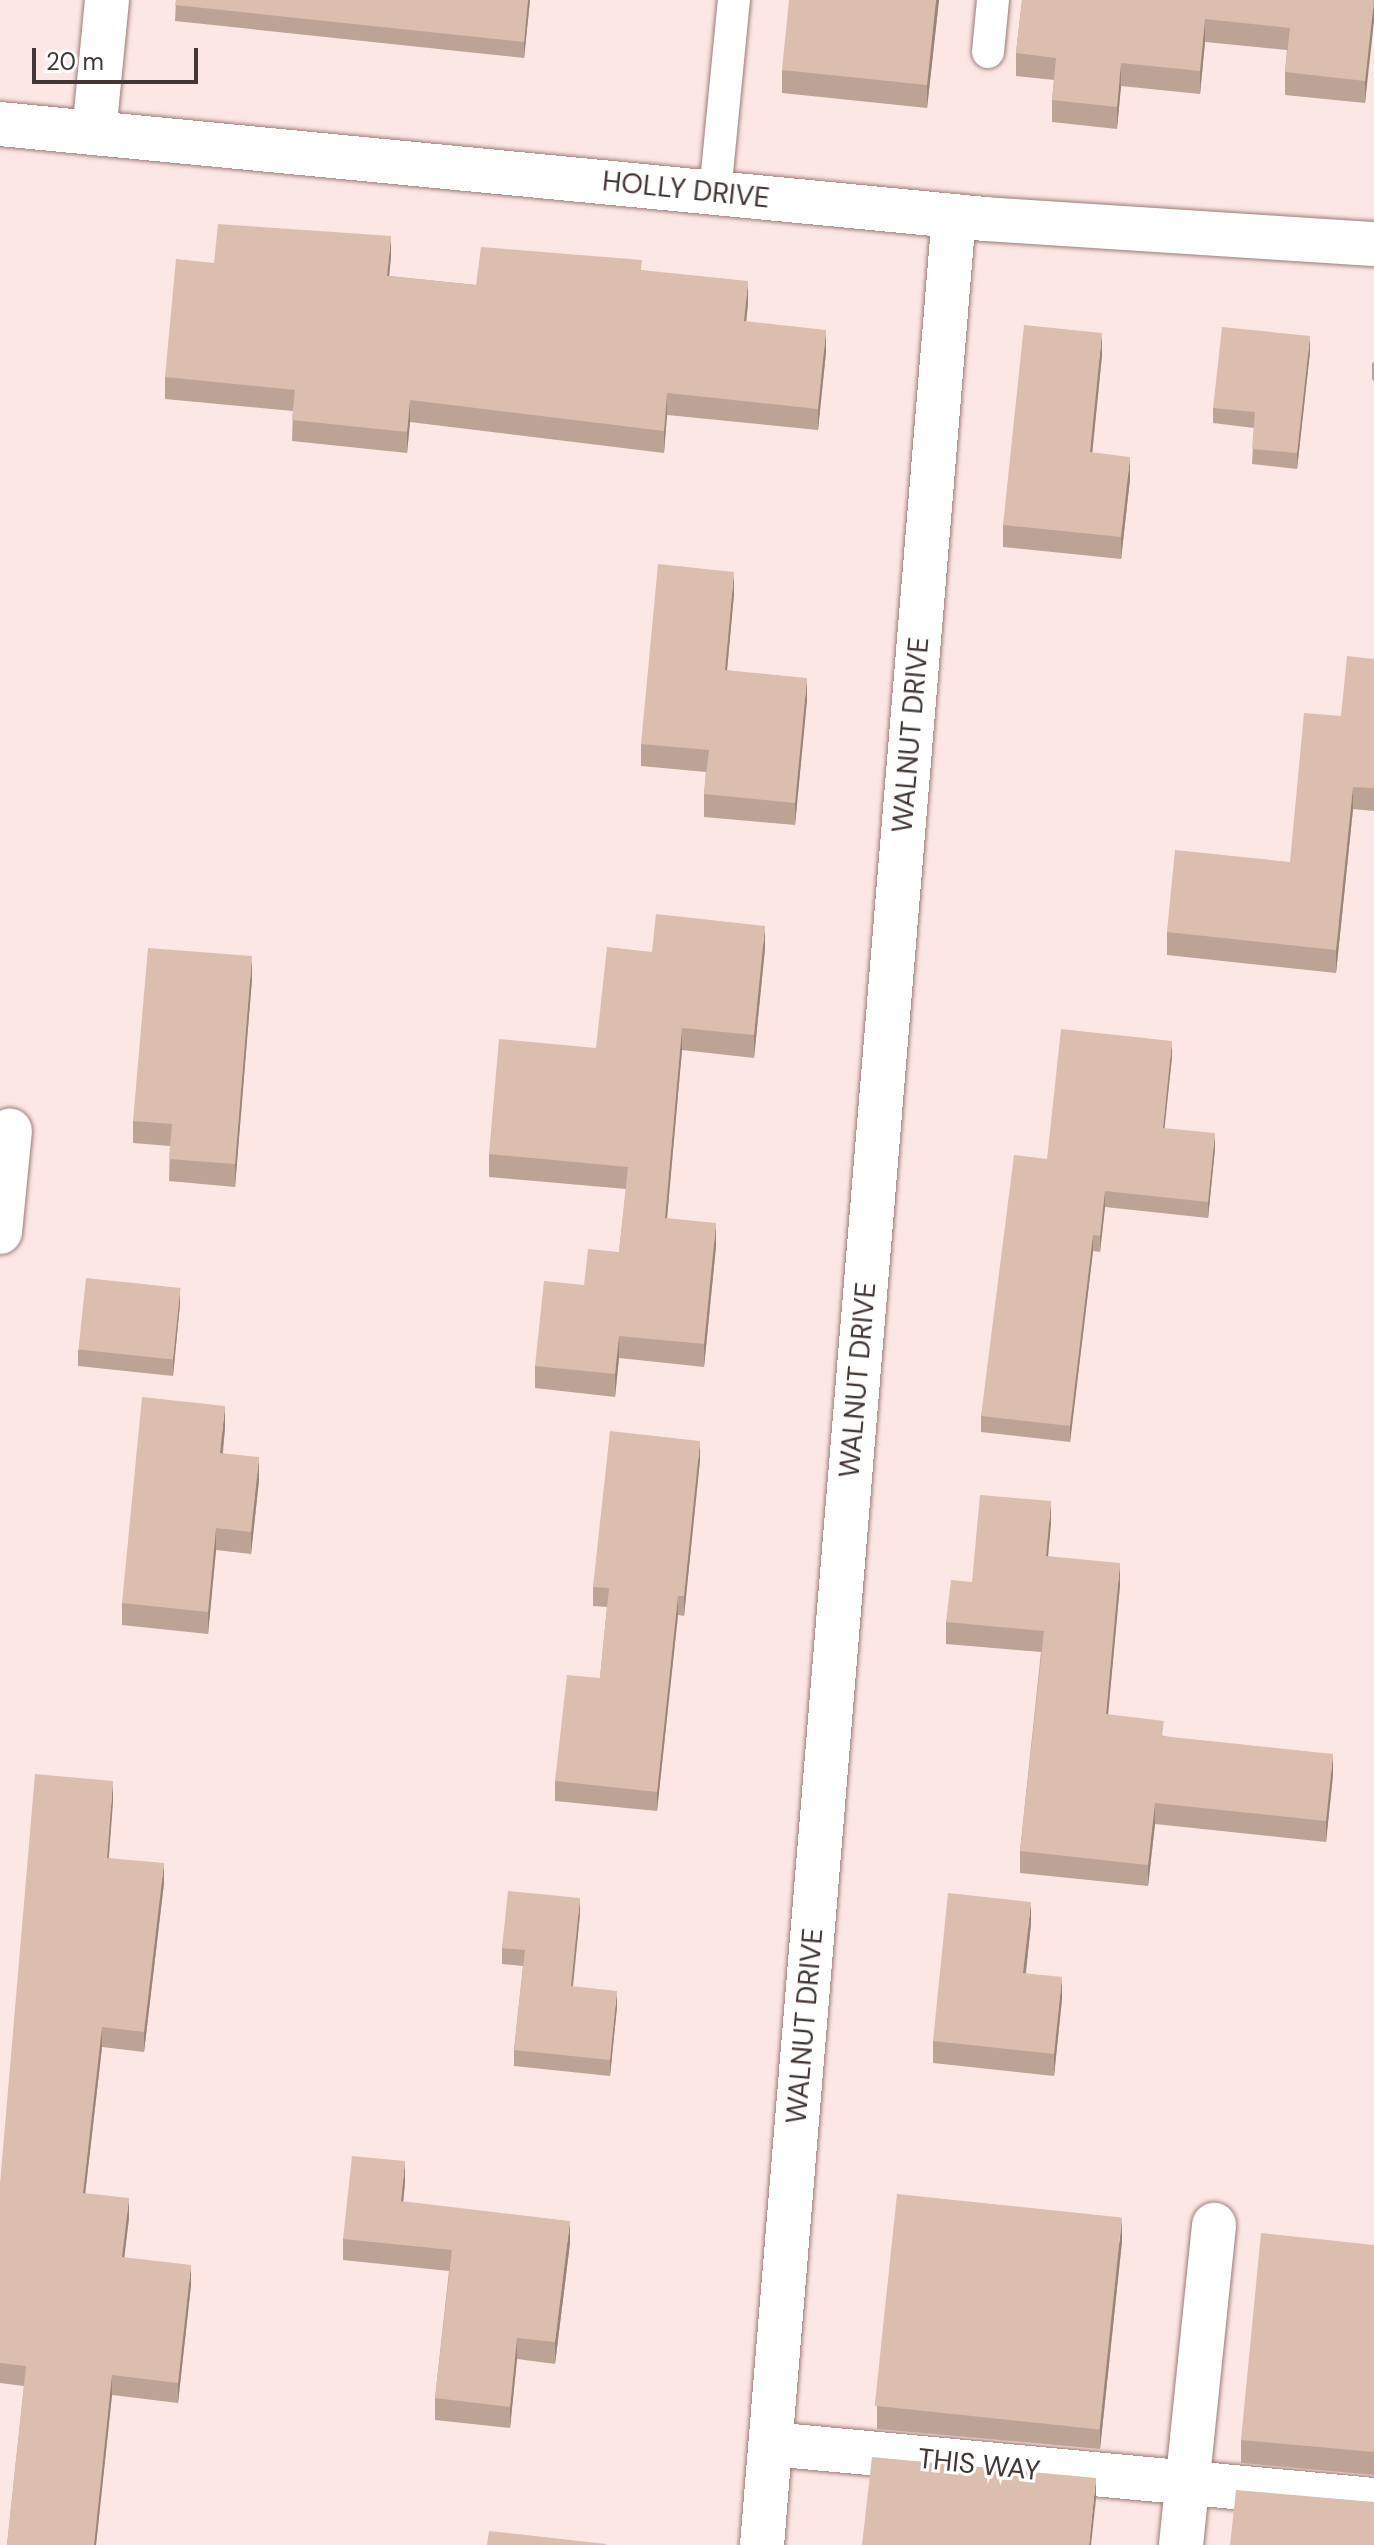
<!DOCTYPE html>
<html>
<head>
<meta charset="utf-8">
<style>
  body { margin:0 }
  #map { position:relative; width:1374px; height:2545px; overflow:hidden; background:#fde7e4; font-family:"DM Sans",sans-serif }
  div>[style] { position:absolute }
  .roads { filter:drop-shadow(0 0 2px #9b7b77) drop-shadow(0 0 2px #9b7b77) }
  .lane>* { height:32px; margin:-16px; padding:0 16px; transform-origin:16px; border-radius:16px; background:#fff }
  .street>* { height:44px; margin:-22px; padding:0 22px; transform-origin:22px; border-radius:22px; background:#fff }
  .wall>* { inset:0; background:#bda396 }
  .shaded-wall>* { inset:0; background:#9a857a }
  .building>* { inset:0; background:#dcbeae; transform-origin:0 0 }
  span { translate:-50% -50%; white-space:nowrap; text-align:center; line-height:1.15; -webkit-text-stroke:6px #fff; paint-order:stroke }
  .street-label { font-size:28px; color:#443634 }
  .scale { position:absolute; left:32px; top:48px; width:166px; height:36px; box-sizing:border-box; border:4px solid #443634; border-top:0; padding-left:10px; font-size:24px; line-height:28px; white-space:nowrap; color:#443634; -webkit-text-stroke:6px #fff; paint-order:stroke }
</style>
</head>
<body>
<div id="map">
  <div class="roads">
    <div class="lane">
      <i style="left:988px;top:52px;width:52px;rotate:-84.5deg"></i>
      <i style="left:715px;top:193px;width:194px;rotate:-84.4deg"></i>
    </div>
    <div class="street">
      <i style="left:0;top:124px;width:990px;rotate:5.51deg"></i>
      <i style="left:985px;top:219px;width:390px;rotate:3.7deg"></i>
      <i style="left:94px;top:133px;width:134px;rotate:-84.4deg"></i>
      <i style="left:0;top:1232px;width:102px;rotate:-84.4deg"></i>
      <i style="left:771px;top:2444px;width:606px;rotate:5.31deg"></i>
      <i style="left:762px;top:2545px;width:2337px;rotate:-85.29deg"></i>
      <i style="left:1181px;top:2545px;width:322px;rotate:-84.1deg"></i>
    </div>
  </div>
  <div class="wall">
    <i style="clip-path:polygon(176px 0,530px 0,524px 58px,175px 21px)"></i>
    <i style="clip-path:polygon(939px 0,927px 108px,782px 93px,782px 70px)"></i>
    <i style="clip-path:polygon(1022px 0,1374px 0,1365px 103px,1285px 95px,1285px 72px,1287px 50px,1205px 42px,1200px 94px,1121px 86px,1117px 129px,1052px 122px,1052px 100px,1054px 80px,1016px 76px,1016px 53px)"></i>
    <i style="clip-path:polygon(391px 257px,389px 276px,476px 285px,642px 270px,748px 303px,746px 322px,826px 352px,818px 430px,667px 415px,664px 453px,410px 422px,407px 453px,292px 441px,293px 411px,165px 399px,165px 377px,214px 263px)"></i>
    <i style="clip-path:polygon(1310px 352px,1297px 469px,1252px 464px,1254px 428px,1213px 423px,1213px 408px)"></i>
    <i style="clip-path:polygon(1102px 355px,1092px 453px,1130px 479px,1121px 559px,1003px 547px,1003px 525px)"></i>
    <i style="clip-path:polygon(1374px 362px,1374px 382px,1372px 379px,1372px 363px)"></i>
    <i style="clip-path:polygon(734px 594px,727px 670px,807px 700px,795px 825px,704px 817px,704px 794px,706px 772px,641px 766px,641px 744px)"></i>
    <i style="clip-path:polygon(1374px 659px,1374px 811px,1353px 809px,1336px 973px,1167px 955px,1167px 932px,1290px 862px,1341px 716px)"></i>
    <i style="clip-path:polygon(765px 948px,754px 1058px,682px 1050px,667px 1218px,716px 1246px,704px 1367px,619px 1358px,615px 1397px,535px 1388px,535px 1366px,584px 1285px,619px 1252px,626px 1189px,489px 1177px,489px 1154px,596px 1048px,652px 952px)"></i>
    <i style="clip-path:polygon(252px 979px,235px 1187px,169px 1181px,170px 1146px,133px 1143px,133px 1121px)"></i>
    <i style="clip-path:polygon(1172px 1057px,1164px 1128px,1215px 1149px,1208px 1218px,1105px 1207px,1100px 1252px,1093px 1251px,1070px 1442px,981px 1432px,981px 1416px,1047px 1159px)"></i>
    <i style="clip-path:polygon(180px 1304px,173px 1376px,78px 1366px,78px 1350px)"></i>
    <i style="clip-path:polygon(225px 1428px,223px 1453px,259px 1480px,251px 1554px,216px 1550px,208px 1634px,122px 1625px,122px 1603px)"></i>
    <i style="clip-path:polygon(700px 1460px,684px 1616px,678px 1615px,657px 1811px,555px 1801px,555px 1781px,600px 1678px,607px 1607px,593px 1606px,593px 1587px)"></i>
    <i style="clip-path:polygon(1051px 1523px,1048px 1556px,1120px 1585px,1108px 1715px,1164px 1736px,1333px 1775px,1326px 1842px,1155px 1824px,1148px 1886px,1020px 1873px,1020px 1851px,1041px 1652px,946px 1644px,946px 1622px,972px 1582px)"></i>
    <i style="clip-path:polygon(113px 1801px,109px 1858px,164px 1883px,144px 2052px,102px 2047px,85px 2193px,129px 2218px,124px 2257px,191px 2285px,178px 2403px,112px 2395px,96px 2545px,7px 2545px,24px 2386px,0 2383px,0 2184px)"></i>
    <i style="clip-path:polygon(580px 1914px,573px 1987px,617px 2007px,610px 2076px,514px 2066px,514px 2050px,523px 1966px,502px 1964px,502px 1948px)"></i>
    <i style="clip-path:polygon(1031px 1924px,1026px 1973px,1062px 1999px,1054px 2076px,933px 2063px,933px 2041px)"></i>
    <i style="clip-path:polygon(405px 2183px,403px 2202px,570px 2243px,555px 2364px,517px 2359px,510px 2428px,435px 2420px,435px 2398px,449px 2271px,343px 2260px,343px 2239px)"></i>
    <i style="clip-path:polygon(1122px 2241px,1100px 2449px,877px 2429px,877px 2406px)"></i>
    <i style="clip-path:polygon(1374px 2245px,1374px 2475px,1241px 2463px,1241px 2440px)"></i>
  </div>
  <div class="shaded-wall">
    <i style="clip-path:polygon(528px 0,530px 0,524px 58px,524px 42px)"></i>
    <i style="clip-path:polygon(936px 0,939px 0,927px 108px,927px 85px)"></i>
    <i style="clip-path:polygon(1374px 0,1374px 21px,1365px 103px,1365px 81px)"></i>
    <i style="clip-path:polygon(1205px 19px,1205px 42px,1200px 94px,1200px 71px)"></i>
    <i style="clip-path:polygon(1121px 63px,1121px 86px,1117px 129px,1117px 107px)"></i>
    <i style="clip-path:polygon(391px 236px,391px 257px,387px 297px,387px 276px)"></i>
    <i style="clip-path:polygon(748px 281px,748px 303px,744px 343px,744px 321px)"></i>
    <i style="clip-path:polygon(826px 330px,826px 352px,818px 430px,818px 409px)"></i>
    <i style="clip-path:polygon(1102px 333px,1102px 355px,1090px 475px,1090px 452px)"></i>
    <i style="clip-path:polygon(1310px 336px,1310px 352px,1297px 469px,1297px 453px)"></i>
    <i style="clip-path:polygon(667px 393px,667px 415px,664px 453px,664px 431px)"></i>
    <i style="clip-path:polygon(410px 400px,410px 422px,407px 453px,407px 432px)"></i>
    <i style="clip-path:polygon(1130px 457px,1130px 479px,1121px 559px,1121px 537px)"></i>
    <i style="clip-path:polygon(734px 572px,734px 594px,725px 692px,725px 670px)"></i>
    <i style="clip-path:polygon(807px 678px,807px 700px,795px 825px,795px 803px)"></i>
    <i style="clip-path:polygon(1353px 787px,1353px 809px,1336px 973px,1336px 950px)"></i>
    <i style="clip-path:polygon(765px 926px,765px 948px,754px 1058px,754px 1035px)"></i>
    <i style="clip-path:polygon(252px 956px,252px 979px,235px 1187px,235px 1164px)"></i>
    <i style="clip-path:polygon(682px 1028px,682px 1050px,665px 1240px,665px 1218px)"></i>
    <i style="clip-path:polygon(1172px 1041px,1172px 1057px,1163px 1143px,1163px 1128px)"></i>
    <i style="clip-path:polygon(1215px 1133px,1215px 1149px,1208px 1218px,1208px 1202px)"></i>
    <i style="clip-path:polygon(1105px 1191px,1105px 1207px,1100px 1252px,1100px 1236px)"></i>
    <i style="clip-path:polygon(716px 1223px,716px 1246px,704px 1367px,704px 1344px)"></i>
    <i style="clip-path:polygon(1093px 1235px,1093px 1251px,1070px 1442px,1070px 1426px)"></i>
    <i style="clip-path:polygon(180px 1288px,180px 1304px,173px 1376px,173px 1360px)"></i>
    <i style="clip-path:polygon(619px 1336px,619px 1358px,615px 1397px,615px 1374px)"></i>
    <i style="clip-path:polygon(225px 1406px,225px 1428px,220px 1476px,220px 1453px)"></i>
    <i style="clip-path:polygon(700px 1441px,700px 1460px,684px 1616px,684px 1596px)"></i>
    <i style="clip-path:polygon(259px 1457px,259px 1480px,251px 1554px,251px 1532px)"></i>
    <i style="clip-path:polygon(1051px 1501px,1051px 1523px,1046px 1578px,1046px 1556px)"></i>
    <i style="clip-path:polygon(216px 1528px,216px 1550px,208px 1634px,208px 1612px)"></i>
    <i style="clip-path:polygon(1120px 1563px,1120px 1585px,1106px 1736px,1106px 1714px)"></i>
    <i style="clip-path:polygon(678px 1596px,678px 1615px,657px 1811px,657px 1792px)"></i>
    <i style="clip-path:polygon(1333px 1754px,1333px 1775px,1326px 1842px,1326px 1821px)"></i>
    <i style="clip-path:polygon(113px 1781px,113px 1801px,107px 1878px,107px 1858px)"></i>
    <i style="clip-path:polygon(1155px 1803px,1155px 1824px,1148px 1886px,1148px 1865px)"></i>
    <i style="clip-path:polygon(164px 1863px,164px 1883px,144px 2052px,144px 2032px)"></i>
    <i style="clip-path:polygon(580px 1898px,580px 1914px,571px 2002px,571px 1986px)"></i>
    <i style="clip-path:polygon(1031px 1902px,1031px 1924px,1023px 1995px,1023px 1973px)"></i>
    <i style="clip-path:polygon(1062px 1977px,1062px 1999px,1054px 2076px,1054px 2054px)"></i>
    <i style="clip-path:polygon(617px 1991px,617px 2007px,610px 2076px,610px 2060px)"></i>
    <i style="clip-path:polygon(102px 2027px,102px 2047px,83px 2213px,83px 2193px)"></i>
    <i style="clip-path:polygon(405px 2161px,405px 2183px,401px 2223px,401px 2201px)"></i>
    <i style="clip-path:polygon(129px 2198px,129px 2218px,122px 2277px,122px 2257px)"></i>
    <i style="clip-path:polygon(1122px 2218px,1122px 2241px,1100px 2449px,1100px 2427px)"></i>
    <i style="clip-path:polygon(570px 2221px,570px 2243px,555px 2364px,555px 2342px)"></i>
    <i style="clip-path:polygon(191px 2265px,191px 2285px,178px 2403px,178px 2383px)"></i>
    <i style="clip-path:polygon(517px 2338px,517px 2359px,510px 2428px,510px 2407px)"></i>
    <i style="clip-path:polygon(112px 2375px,112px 2395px,96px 2545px,94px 2545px)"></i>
    <i style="clip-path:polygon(1096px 2478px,1096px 2499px,1091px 2545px,1089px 2545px)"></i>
  </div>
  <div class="building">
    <i style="clip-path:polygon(176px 0,528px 0,524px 42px,175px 5px)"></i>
    <i style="clip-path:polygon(789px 0,936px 0,927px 85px,782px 70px)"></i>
    <i style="clip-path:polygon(1022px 0,1374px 0,1365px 81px,1285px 72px,1290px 28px,1205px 19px,1200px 71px,1121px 63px,1117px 107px,1052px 100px,1056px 58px,1016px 53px)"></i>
    <i style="clip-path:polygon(218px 224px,391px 236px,387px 276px,476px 285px,481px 247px,642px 260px,641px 270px,748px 281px,744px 321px,826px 330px,818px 409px,667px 393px,664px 431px,410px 400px,407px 432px,292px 420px,295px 390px,165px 377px,176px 259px,214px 263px)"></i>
    <i style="clip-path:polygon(1024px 325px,1102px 333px,1090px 452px,1130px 457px,1121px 537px,1003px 525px)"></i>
    <i style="clip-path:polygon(1222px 327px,1310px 336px,1297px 453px,1252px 449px,1255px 412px,1213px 408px)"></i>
    <i style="clip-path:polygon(658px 564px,734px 572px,725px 670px,807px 678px,795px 803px,704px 794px,709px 750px,641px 744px)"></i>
    <i style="clip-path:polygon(1347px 656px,1374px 659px,1374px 788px,1353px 787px,1336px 950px,1167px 932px,1175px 850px,1290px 862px,1304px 713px,1341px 716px)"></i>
    <i style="clip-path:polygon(656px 914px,765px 926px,754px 1035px,682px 1028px,665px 1218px,716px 1223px,704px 1344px,619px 1336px,615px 1374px,535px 1366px,544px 1281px,584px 1285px,588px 1249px,619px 1252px,628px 1167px,489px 1154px,499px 1039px,596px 1048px,607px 947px,652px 952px)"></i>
    <i style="clip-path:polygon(148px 948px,252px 956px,235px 1164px,169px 1159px,172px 1124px,133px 1121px)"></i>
    <i style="clip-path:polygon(1061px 1029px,1172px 1041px,1163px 1128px,1215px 1133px,1208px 1202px,1105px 1191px,1100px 1236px,1093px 1235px,1070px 1426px,981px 1416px,1014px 1155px,1047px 1159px)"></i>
    <i style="left:86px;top:1278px;width:95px;height:72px;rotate:6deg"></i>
    <i style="clip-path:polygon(142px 1397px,225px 1406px,220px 1453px,259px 1457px,251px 1532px,216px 1528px,208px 1612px,122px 1603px)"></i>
    <i style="clip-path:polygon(610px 1431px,700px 1441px,684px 1596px,678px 1596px,657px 1792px,555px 1781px,567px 1675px,600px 1678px,609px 1588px,593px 1587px)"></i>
    <i style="clip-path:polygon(980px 1495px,1051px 1501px,1046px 1556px,1120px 1563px,1106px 1714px,1164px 1721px,1162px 1736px,1333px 1754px,1326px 1821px,1155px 1803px,1148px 1865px,1020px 1851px,1044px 1631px,946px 1622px,951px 1580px,972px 1582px)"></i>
    <i style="clip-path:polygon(35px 1774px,113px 1781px,107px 1858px,164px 1863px,144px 2032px,102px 2027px,83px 2193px,129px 2198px,122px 2257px,191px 2265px,178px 2383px,112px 2375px,94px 2545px,7px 2545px,26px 2366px,0 2363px,0 2184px)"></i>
    <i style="clip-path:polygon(508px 1891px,580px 1898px,571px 1986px,617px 1991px,610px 2060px,514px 2050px,525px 1950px,502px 1948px)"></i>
    <i style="clip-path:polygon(948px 1893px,1031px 1902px,1023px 1973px,1062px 1977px,1054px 2054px,933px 2041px)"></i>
    <i style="clip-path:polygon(352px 2156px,405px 2161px,401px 2201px,570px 2221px,555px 2342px,517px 2338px,510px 2407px,435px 2398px,452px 2250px,343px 2239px)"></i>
    <i style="left:897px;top:2194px;width:226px;height:213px;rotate:6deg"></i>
    <i style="clip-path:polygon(1261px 2233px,1374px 2245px,1374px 2452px,1241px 2440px)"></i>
    <i style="clip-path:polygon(872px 2457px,1096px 2478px,1089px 2545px,862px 2545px)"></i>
    <i style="clip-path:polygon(1236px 2490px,1374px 2502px,1374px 2545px,1230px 2545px)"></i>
    <i style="clip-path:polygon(489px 2531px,606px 2544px,606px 2545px,487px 2545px)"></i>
  </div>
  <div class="street-label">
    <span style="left:686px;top:190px;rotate:6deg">HOLLY DRIVE</span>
    <span style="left:911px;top:735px;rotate:-85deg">WALNUT DRIVE</span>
    <span style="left:858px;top:1380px;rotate:-85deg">WALNUT DRIVE</span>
    <span style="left:805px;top:2026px;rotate:-85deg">WALNUT DRIVE</span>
    <span style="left:979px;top:2465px;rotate:6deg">THIS WAY</span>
  </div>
  <div class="scale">20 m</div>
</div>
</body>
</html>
